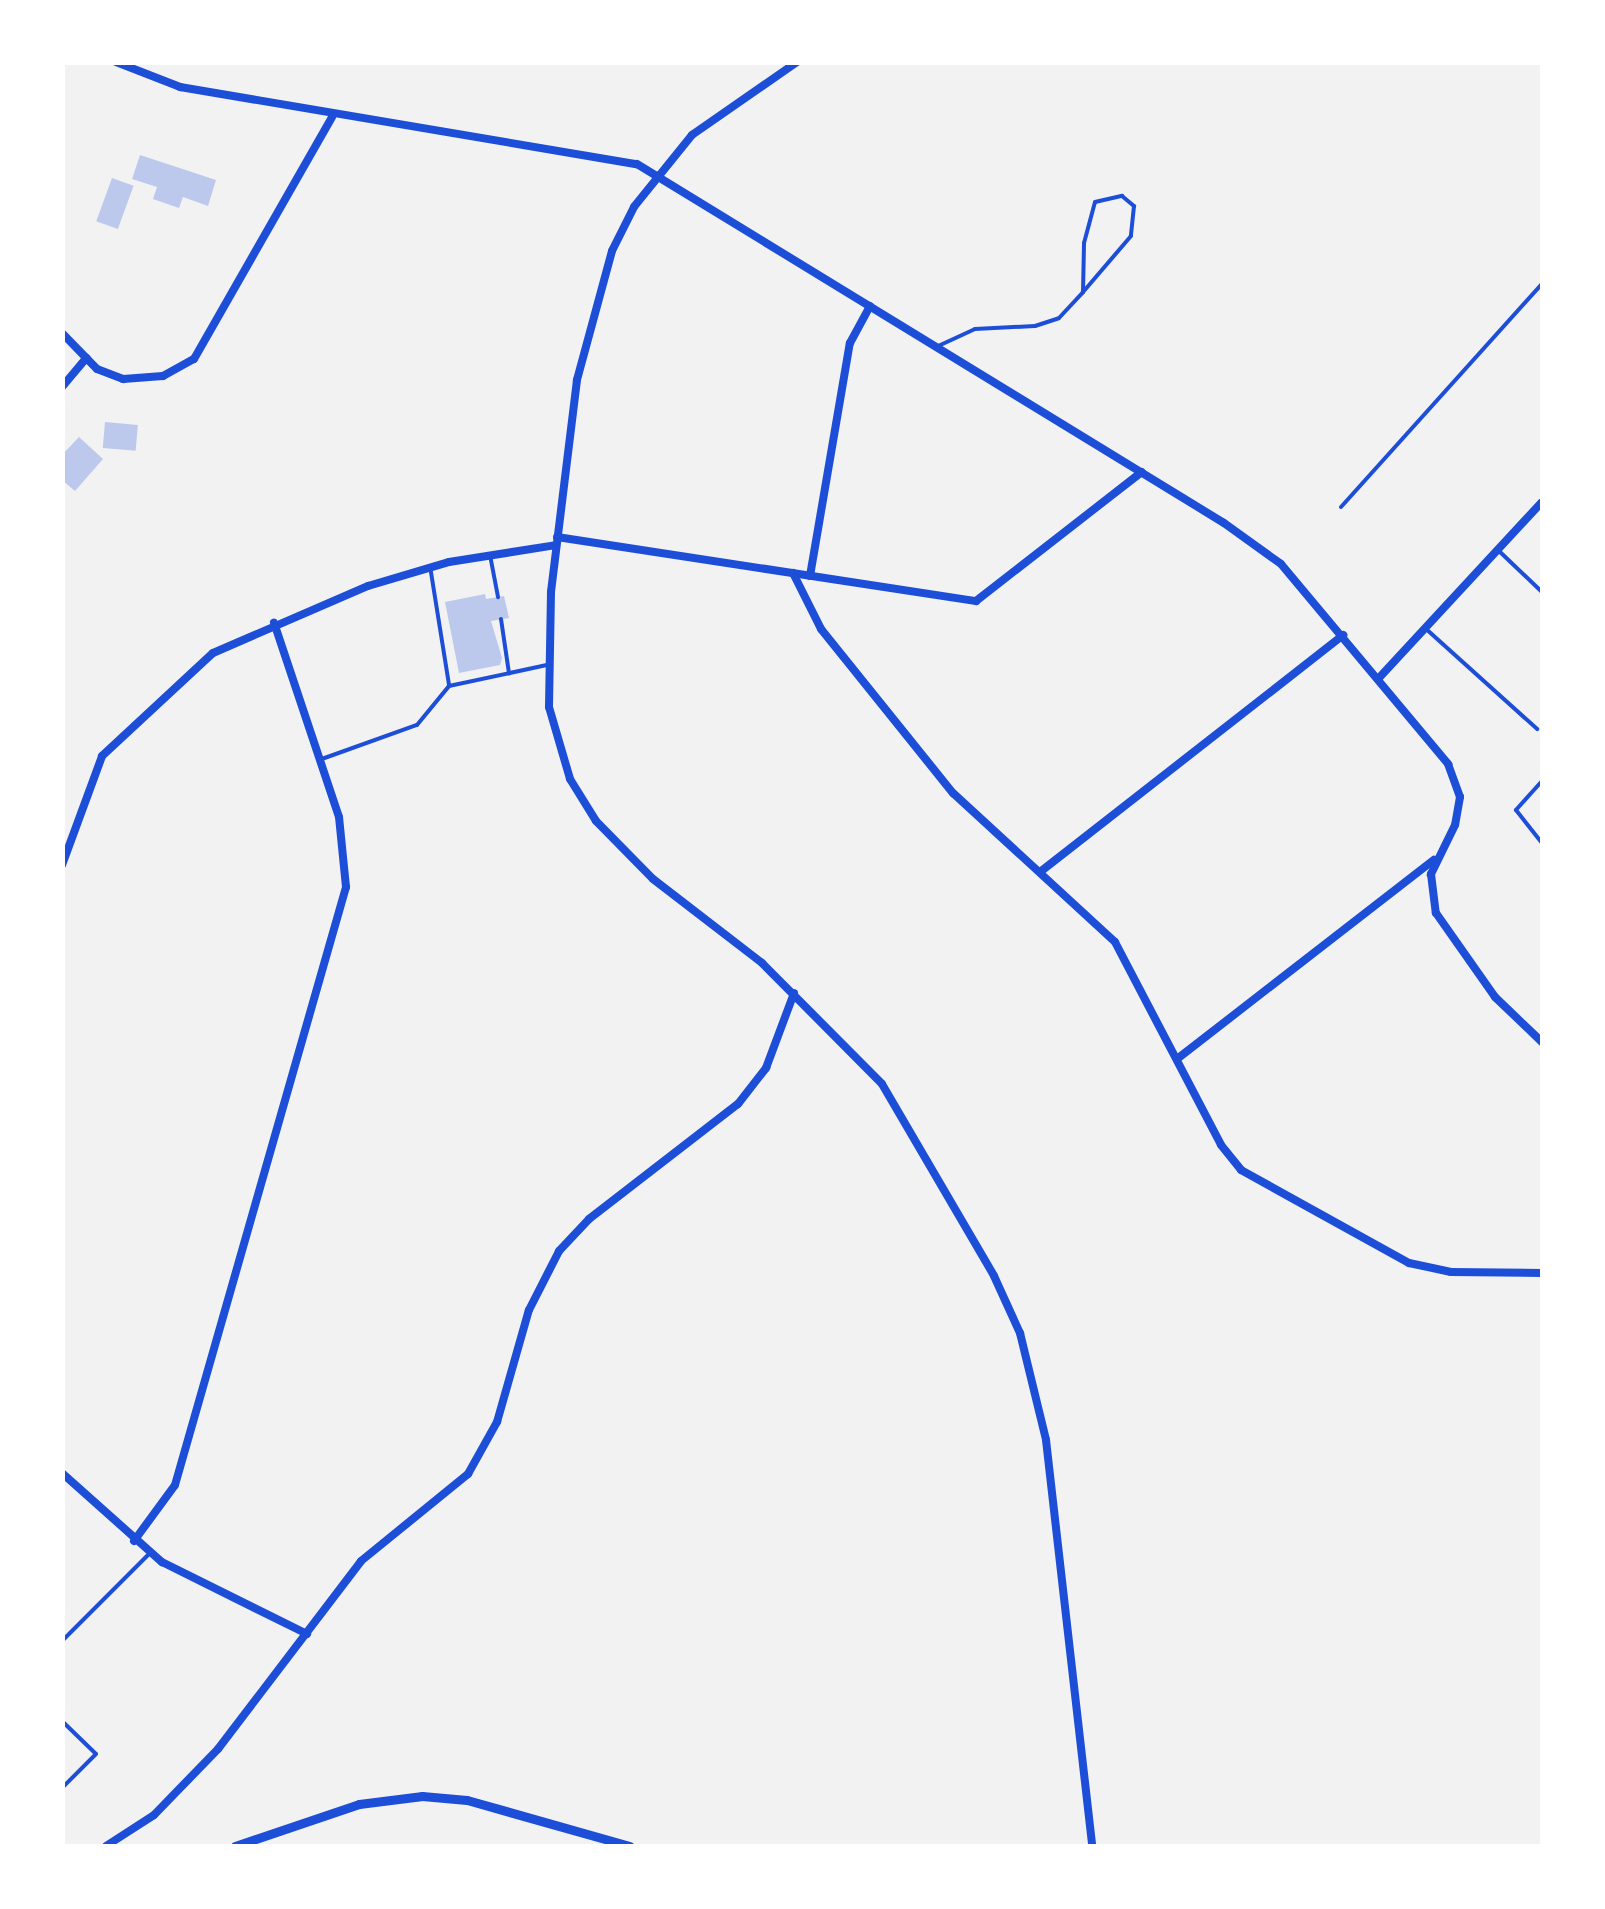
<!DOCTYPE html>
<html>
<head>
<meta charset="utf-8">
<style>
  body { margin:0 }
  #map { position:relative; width:1605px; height:1909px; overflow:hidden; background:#f2f2f2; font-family:"PT Sans",sans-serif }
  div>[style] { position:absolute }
  .building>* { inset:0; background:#bdc9ec; transform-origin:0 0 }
  .service>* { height:4px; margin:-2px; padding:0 2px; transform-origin:2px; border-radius:2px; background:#1d4ed8 }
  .minor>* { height:8px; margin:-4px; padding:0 4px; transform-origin:4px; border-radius:4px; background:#1d4ed8 }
  .tertiary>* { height:9px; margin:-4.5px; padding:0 4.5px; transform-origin:4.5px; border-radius:4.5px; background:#1d4ed8 }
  span { translate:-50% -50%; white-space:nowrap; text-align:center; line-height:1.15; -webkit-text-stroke:8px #fff; paint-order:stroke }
  .frame { position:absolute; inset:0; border:65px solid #fff; pointer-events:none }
</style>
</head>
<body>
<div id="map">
  <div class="building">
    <i style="clip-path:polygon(140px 155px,216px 180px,208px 206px,183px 197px,179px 208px,153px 199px,157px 187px,132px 179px)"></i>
    <i style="left:112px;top:178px;width:23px;height:46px;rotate:20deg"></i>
    <i style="left:105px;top:422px;width:33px;height:26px;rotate:5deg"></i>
    <i style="clip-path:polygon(79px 437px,103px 459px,75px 491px,62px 480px,62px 455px)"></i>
    <i style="clip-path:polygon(485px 594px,486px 599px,504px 596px,509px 618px,491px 621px,502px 658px,500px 665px,459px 673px,445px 602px)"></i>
  </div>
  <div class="service">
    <i style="left:936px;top:347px;width:43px;rotate:-24.8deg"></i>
    <i style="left:975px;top:329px;width:60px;rotate:-2.9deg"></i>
    <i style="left:1035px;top:326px;width:25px;rotate:-18deg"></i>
    <i style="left:1059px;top:318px;width:35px;rotate:-47deg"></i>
    <i style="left:1083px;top:292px;width:49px;rotate:-88.8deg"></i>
    <i style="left:1084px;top:243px;width:42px;rotate:-75deg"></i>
    <i style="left:1095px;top:202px;width:28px;rotate:-13deg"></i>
    <i style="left:1122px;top:196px;width:16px;rotate:40deg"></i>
    <i style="left:1134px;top:206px;width:30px;rotate:96deg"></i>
    <i style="left:1131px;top:236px;width:74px;rotate:130.6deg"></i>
    <i style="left:1341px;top:507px;width:300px;rotate:-48deg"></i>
    <i style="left:1499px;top:551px;width:59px;rotate:43.6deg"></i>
    <i style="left:490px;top:555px;width:43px;rotate:79.2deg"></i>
    <i style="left:430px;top:566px;width:121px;rotate:80.9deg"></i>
    <i style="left:501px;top:619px;width:55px;rotate:81.6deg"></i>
    <i style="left:1425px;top:628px;width:151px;rotate:42deg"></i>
    <i style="left:319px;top:760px;width:104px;rotate:-19.7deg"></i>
    <i style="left:417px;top:725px;width:50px;rotate:-50.6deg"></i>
    <i style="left:449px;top:686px;width:100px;rotate:-12.1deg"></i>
    <i style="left:1542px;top:781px;width:39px;rotate:132deg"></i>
    <i style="left:1516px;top:810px;width:42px;rotate:51.8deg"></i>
    <i style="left:62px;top:1641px;width:123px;rotate:-45deg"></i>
    <i style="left:62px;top:1721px;width:47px;rotate:44.1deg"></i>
    <i style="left:96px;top:1754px;width:48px;rotate:135deg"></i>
  </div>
  <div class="minor">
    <i style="left:116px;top:62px;width:69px;rotate:21.3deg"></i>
    <i style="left:180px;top:87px;width:463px;rotate:9.6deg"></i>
    <i style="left:637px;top:164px;width:688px;rotate:31.45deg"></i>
    <i style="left:1224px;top:523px;width:70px;rotate:35.7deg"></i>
    <i style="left:1281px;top:564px;width:261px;rotate:50.1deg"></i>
    <i style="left:1448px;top:764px;width:35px;rotate:70deg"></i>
    <i style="left:1460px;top:797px;width:28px;rotate:100deg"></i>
    <i style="left:1455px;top:825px;width:55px;rotate:116.1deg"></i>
    <i style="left:1431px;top:874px;width:39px;rotate:83deg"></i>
    <i style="left:1436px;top:913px;width:103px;rotate:54.9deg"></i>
    <i style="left:1495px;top:997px;width:65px;rotate:43.8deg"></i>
    <i style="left:797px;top:62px;width:128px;rotate:145.2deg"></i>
    <i style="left:692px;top:135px;width:92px;rotate:128.9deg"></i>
    <i style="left:634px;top:207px;width:49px;rotate:116.6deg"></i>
    <i style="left:612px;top:251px;width:134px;rotate:105.2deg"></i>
    <i style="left:577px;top:380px;width:214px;rotate:97deg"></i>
    <i style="left:551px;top:592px;width:115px;rotate:91deg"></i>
    <i style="left:549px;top:707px;width:75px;rotate:73.7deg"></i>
    <i style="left:570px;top:779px;width:49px;rotate:58.2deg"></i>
    <i style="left:596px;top:821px;width:81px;rotate:45.5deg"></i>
    <i style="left:653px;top:879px;width:138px;rotate:37.6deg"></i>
    <i style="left:762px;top:963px;width:170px;rotate:45.2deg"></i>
    <i style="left:882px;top:1084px;width:222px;rotate:59.7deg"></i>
    <i style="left:994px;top:1276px;width:63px;rotate:65.5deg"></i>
    <i style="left:1020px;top:1333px;width:110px;rotate:76.3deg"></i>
    <i style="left:1046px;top:1440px;width:409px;rotate:83.5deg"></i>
    <i style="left:62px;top:333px;width:50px;rotate:45.8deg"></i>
    <i style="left:97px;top:369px;width:28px;rotate:21deg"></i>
    <i style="left:123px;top:379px;width:40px;rotate:-4.3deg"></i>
    <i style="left:163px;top:376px;width:35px;rotate:-29deg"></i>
    <i style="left:194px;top:359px;width:279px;rotate:-60.3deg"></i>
    <i style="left:62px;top:387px;width:38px;rotate:-50deg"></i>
    <i style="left:557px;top:537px;width:424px;rotate:8.7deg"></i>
    <i style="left:976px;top:601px;width:210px;rotate:-37.9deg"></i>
    <i style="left:793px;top:573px;width:63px;rotate:63.4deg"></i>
    <i style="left:821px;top:629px;width:211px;rotate:51.2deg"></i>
    <i style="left:953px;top:793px;width:220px;rotate:42.6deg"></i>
    <i style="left:1115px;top:942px;width:229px;rotate:62.4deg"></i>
    <i style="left:1221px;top:1145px;width:32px;rotate:51deg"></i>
    <i style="left:1241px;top:1170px;width:192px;rotate:29deg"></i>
    <i style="left:1409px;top:1263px;width:43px;rotate:12.1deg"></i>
    <i style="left:1451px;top:1272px;width:91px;rotate:0.6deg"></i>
    <i style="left:810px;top:576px;width:236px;rotate:-80.3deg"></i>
    <i style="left:850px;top:343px;width:42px;rotate:-61.6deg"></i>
    <i style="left:1378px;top:679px;width:241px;rotate:-47.2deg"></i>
    <i style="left:62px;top:865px;width:116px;rotate:-69.8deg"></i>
    <i style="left:102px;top:756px;width:151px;rotate:-42.9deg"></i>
    <i style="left:213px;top:653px;width:169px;rotate:-23.4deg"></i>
    <i style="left:368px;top:586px;width:84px;rotate:-16.5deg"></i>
    <i style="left:449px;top:562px;width:108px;rotate:-9deg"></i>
    <i style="left:1040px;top:872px;width:385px;rotate:-38deg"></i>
    <i style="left:1177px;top:1059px;width:325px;rotate:-37.8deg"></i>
    <i style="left:62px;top:1473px;width:134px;rotate:41.7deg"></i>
    <i style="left:162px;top:1562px;width:162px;rotate:26.4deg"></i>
    <i style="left:134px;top:1541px;width:69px;rotate:-53.8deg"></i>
    <i style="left:175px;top:1485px;width:622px;rotate:-74.04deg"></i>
    <i style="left:346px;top:887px;width:70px;rotate:-95.7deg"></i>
    <i style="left:339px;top:817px;width:205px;rotate:-108.5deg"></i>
    <i style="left:106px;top:1846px;width:57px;rotate:-32.9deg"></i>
    <i style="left:154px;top:1815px;width:92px;rotate:-45.9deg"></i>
    <i style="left:218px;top:1749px;width:236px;rotate:-52.7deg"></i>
    <i style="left:361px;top:1561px;width:138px;rotate:-39.1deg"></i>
    <i style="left:468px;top:1474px;width:60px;rotate:-60.9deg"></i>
    <i style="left:497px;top:1422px;width:116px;rotate:-74.1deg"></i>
    <i style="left:529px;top:1310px;width:66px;rotate:-63deg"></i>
    <i style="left:559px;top:1251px;width:44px;rotate:-46.8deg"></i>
    <i style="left:589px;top:1219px;width:188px;rotate:-37.7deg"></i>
    <i style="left:738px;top:1104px;width:46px;rotate:-52.1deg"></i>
    <i style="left:766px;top:1068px;width:80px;rotate:-69.5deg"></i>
  </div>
  <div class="tertiary">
    <i style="left:235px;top:1846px;width:131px;rotate:-18.7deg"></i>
    <i style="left:359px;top:1804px;width:64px;rotate:-7.2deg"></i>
    <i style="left:422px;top:1796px;width:45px;rotate:5.1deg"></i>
    <i style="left:467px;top:1800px;width:169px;rotate:15.8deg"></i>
  </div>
  <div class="frame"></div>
</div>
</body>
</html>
